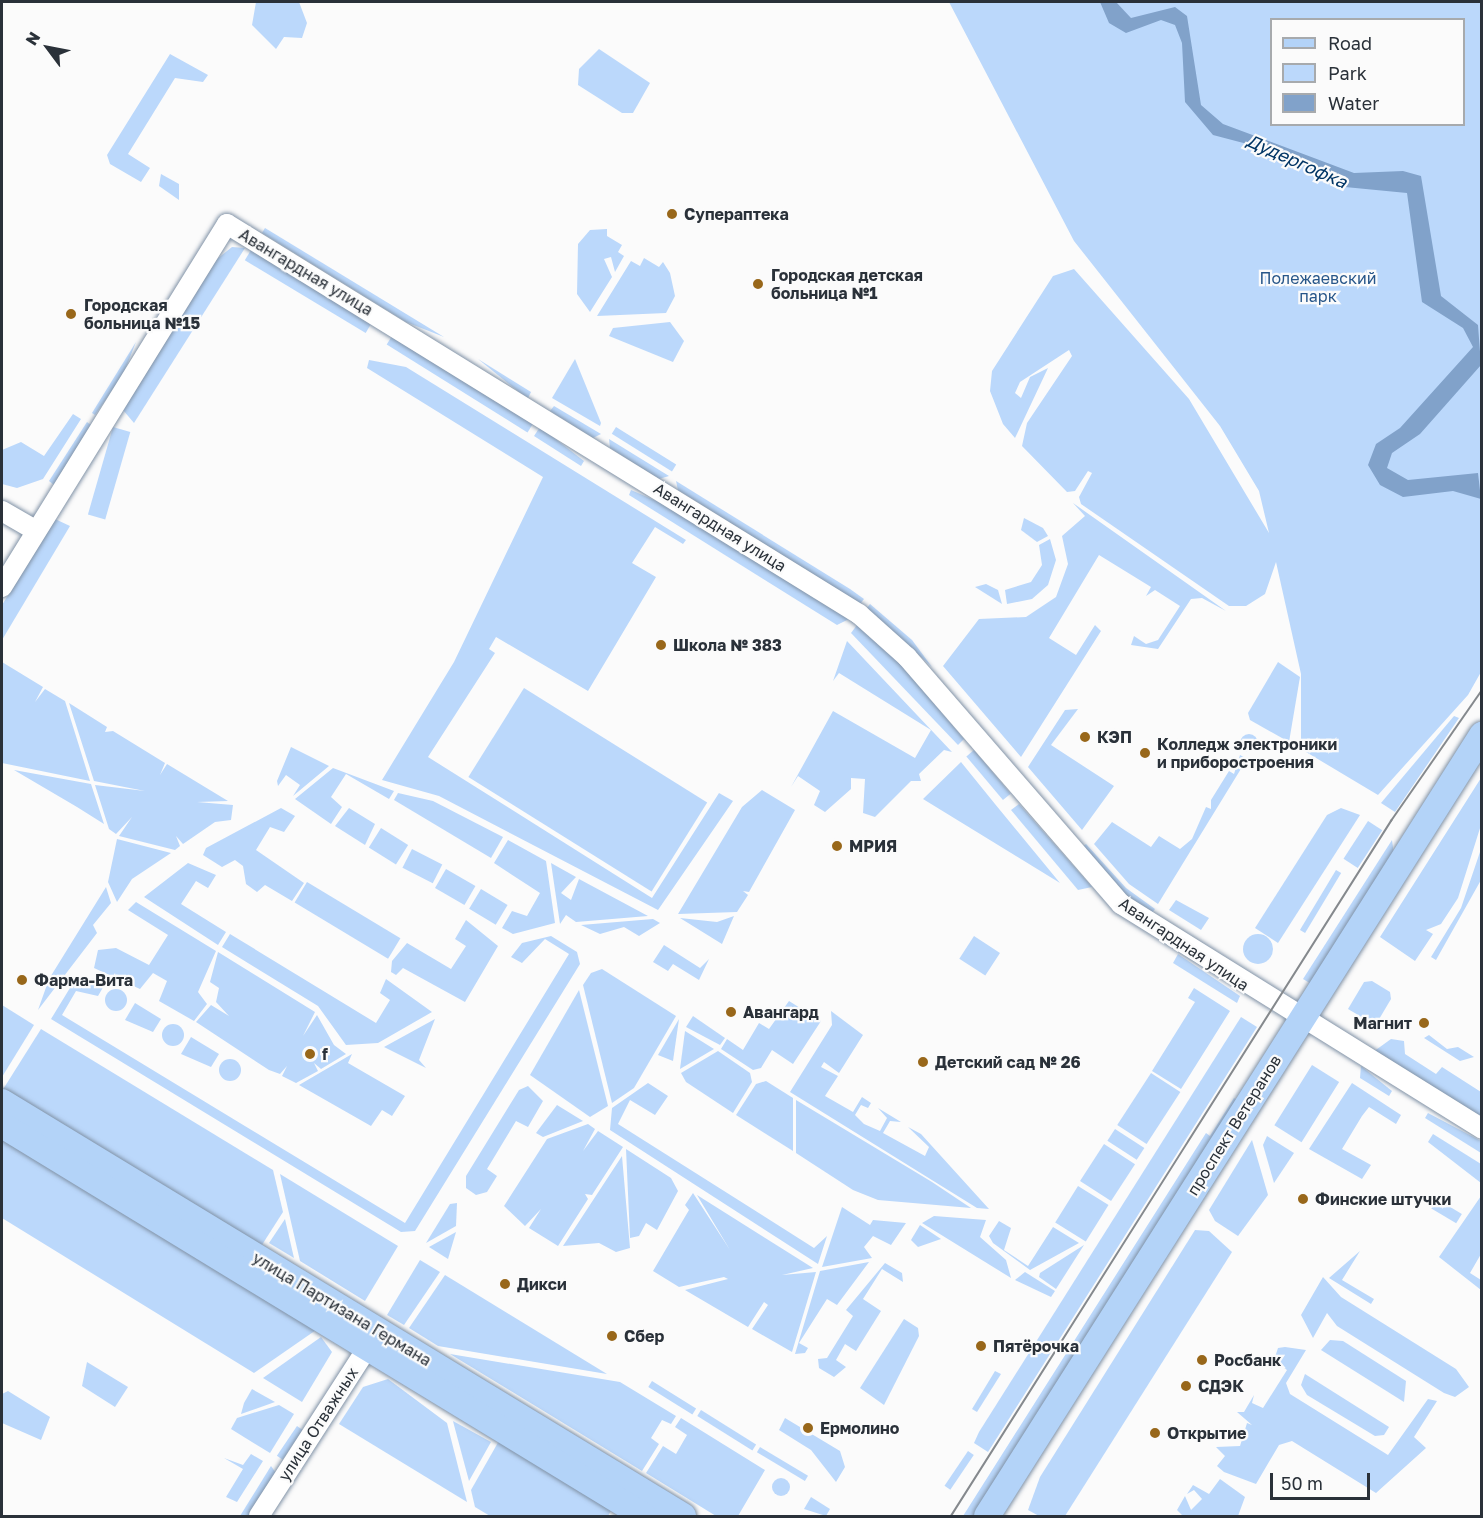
<!DOCTYPE html>
<html>
<head>
<meta charset="utf-8">
<style>
  body { margin:0 }
  #map { position:relative; width:1483px; height:1518px; overflow:hidden; background:#fbfbfb; font-family:"Golos Text",sans-serif }
  div>[style] { position:absolute }
  .green>* { inset:0; background:#bbd8fb; transform-origin:0 0 }
  .round { border-radius:50% }
  .water>* { inset:0; background:#81a2ca }
  .roads { filter:drop-shadow(0 0 2px #8192a6) drop-shadow(0 0 2px #8192a6) }
  .minor>* { height:20px; margin:-10px; padding:0 10px; transform-origin:10px; border-radius:10px; background:#fff }
  .major>* { height:26px; margin:-13px; padding:0 13px; transform-origin:13px; border-radius:13px; background:#b3d3f8 }
  .tram>* { height:1.5px; margin:-0.75px; padding:0 0.75px; transform-origin:0.75px; border-radius:0.75px; background:#85898d }
  .dots>* { width:16px; height:16px; translate:-50% -50%; box-sizing:border-box; border:3px solid #fbfbfb; border-radius:50% }
  span { translate:-50% -50%; white-space:nowrap; text-align:center; line-height:1.15; -webkit-text-stroke:4.5px #fbfbfb; paint-order:stroke }
  .poi-label { font-size:16px; color:#2a3139; font-weight:700 }
  .left { translate:0 -50%; text-align:left }
  .right { translate:-100% -50%; text-align:right }
  .street-label { font-size:16px; color:#2a3139 }
  .park-label { font-size:16px; color:#275689 }
  .water-label { font-size:18px; color:#013565; font-style:italic }
  .frame { position:absolute; inset:0; border:3px solid #2a3139; pointer-events:none }
  .legend { position:absolute; left:1270px; top:18px; width:195px; height:108px; box-sizing:border-box; background:#fbfbfb; border:2px solid #a7aaad; margin:0; padding:8px 10px; list-style:none; font-size:18px; color:#2a3139 }
  .legend li { display:flex; align-items:center; gap:12px; height:30px }
  .legend b { width:30px; border:2px solid #a7aaad }
  .north { position:absolute; left:18px; top:18px; width:60px; height:60px; -webkit-text-stroke:4px #fbfbfb; paint-order:stroke; rotate:302deg; font-size:16px; font-weight:700; line-height:24px; text-align:center; color:#2a3139 }
  .north::after { content:''; display:block; margin:auto; width:21px; height:27px; background:#2a3139; clip-path:polygon(50% 0,100% 100%,50% 72%,0 100%) }
  .scale { position:absolute; left:1270px; top:1473px; width:100px; height:27px; box-sizing:border-box; border:3px solid #2a3139; border-top:0; padding-left:8px; font-size:18px; line-height:21px; white-space:nowrap; color:#2a3139; -webkit-text-stroke:4px #fbfbfb; paint-order:stroke }
</style>
</head>
<body>
<div id="map">
  <div class="green">
    <i style="clip-path:polygon(256px 2px,299px 2px,307px 23px,302px 38px,284px 37px,276px 49px,252px 25px)"></i>
    <i style="clip-path:polygon(evenodd,949px 2px,1481px 2px,1481px 672px,1468px 695px,1378px 795px,1301px 749px,1301px 674px,1276px 562px,1265px 594px,1246px 606px,1229px 606px,1081px 504px,1079px 497px,1092px 473px,1088px 471px,1075px 491px,1067px 492px,1022px 446px,1027px 423px,1072px 356px,1069px 350px,1020px 382px,1015px 393px,1021px 398px,1030px 377px,1048px 368px,1015px 438px,1003px 424px,990px 391px,992px 371px,1053px 276px,1074px 269px,1189px 399px,1269px 533px,1259px 491px,1220px 426px,1074px 241px,949px 2px,1272px 20px,1464px 20px,1464px 124px,1272px 124px,1272px 20px)"></i>
    <i style="clip-path:polygon(599px 49px,650px 83px,633px 113px,622px 113px,578px 85px,579px 69px)"></i>
    <i style="clip-path:polygon(170px 54px,208px 75px,203px 82px,175px 78px,128px 154px,150px 168px,141px 182px,110px 164px,107px 155px)"></i>
    <i style="clip-path:polygon(161px 174px,179px 184px,179px 200px,159px 186px)"></i>
    <i style="clip-path:polygon(265px 228px,444px 337px,406px 322px,262px 233px)"></i>
    <i style="clip-path:polygon(607px 229px,607px 236px,622px 245px,618px 252px,624px 256px,615px 272px,611px 257px,604px 259px,612px 277px,590px 312px,577px 294px,578px 244px,590px 230px)"></i>
    <i style="clip-path:polygon(232px 247px,245px 248px,134px 423px,123px 410px,217px 259px)"></i>
    <i style="left:251px;top:250px;width:141px;height:12px;rotate:31deg"></i>
    <i style="clip-path:polygon(644px 258px,659px 267px,663px 262px,670px 273px,675px 296px,666px 313px,597px 316px,631px 261px,640px 266px)"></i>
    <i style="clip-path:polygon(670px 322px,684px 341px,673px 362px,609px 336px,613px 328px)"></i>
    <i style="left:392px;top:336px;width:166px;height:10px;rotate:32deg"></i>
    <i style="clip-path:polygon(136px 342px,123px 375px,95px 415px,92px 413px)"></i>
    <i style="clip-path:polygon(478px 359px,531px 392px,528px 398px,519px 392px)"></i>
    <i style="clip-path:polygon(575px 359px,601px 423px,600px 426px,552px 398px)"></i>
    <i style="clip-path:polygon(369px 360px,406px 367px,686px 540px,683px 544px,655px 527px,632px 563px,656px 577px,588px 691px,496px 637px,489px 649px,495px 653px,428px 757px,652px 898px,719px 793px,733px 801px,658px 910px,439px 796px,382px 780px,454px 662px,543px 477px,367px 368px)"></i>
    <i style="clip-path:polygon(554px 406px,601px 434px,593px 438px,550px 411px)"></i>
    <i style="clip-path:polygon(73px 414px,81px 419px,43px 479px,17px 488px,2px 484px,2px 450px,21px 442px,44px 456px)"></i>
    <i style="clip-path:polygon(87px 422px,91px 425px,54px 485px,49px 481px)"></i>
    <i style="left:113px;top:427px;width:18px;height:91px;rotate:16deg"></i>
    <i style="clip-path:polygon(540px 427px,584px 461px,581px 466px,534px 436px)"></i>
    <i style="left:616px;top:427px;width:71px;height:8px;rotate:32deg"></i>
    <i style="clip-path:polygon(609px 439px,669px 476px,659px 479px,610px 448px)"></i>
    <i style="clip-path:polygon(676px 481px,850px 589px,864px 599px,860px 604px,678px 490px)"></i>
    <i style="clip-path:polygon(631px 490px,668px 506px,849px 619px,837px 625px,629px 495px)"></i>
    <i style="clip-path:polygon(1073px 503px,1226px 611px,1202px 598px,1191px 599px,1158px 649px,1131px 645px,1134px 636px,1146px 644px,1158px 640px,1180px 606px,1155px 590px,1146px 596px,1151px 587px,1099px 555px,1049px 638px,1076px 655px,1095px 625px,1101px 631px,1021px 757px,943px 666px,979px 619px,1026px 617px,1056px 597px,1068px 564px,1062px 536px,1085px 516px)"></i>
    <i style="clip-path:polygon(1024px 518px,1043px 528px,1048px 536px,1037px 542px,1021px 530px)"></i>
    <i style="clip-path:polygon(55px 519px,70px 526px,2px 640px,2px 605px)"></i>
    <i style="clip-path:polygon(1050px 539px,1056px 560px,1048px 585px,1032px 599px,1007px 604px,1005px 590px,1031px 582px,1042px 565px,1039px 545px)"></i>
    <i style="clip-path:polygon(986px 584px,998px 590px,1002px 604px,975px 587px)"></i>
    <i style="clip-path:polygon(870px 604px,912px 640px,932px 667px,867px 608px)"></i>
    <i style="clip-path:polygon(857px 625px,900px 663px,964px 739px,958px 745px,851px 633px)"></i>
    <i style="clip-path:polygon(847px 641px,952px 752px,944px 750px,919px 774px,921px 781px,911px 781px,875px 817px,863px 813px,865px 779px,851px 778px,851px 789px,825px 812px,814px 805px,820px 791px,798px 776px,791px 787px,833px 711px,915px 758px,931px 730px,839px 673px,833px 681px)"></i>
    <i style="clip-path:polygon(2px 662px,43px 687px,35px 702px,45px 689px,65px 701px,90px 781px,2px 763px)"></i>
    <i style="clip-path:polygon(1278px 662px,1300px 677px,1289px 742px,1250px 720px,1248px 713px)"></i>
    <i style="left:524px;top:688px;width:216px;height:105px;rotate:32deg"></i>
    <i style="clip-path:polygon(69px 703px,107px 727px,105px 732px,113px 731px,165px 763px,160px 775px,167px 764px,228px 801px,197px 802px,233px 805px,231px 820px,215px 822px,183px 844px,176px 836px,180px 846px,175px 850px,119px 836px,132px 817px,116px 834px,109px 829px,95px 785px,145px 791px,94px 781px)"></i>
    <i style="clip-path:polygon(1078px 709px,1051px 745px,1114px 786px,1082px 830px,1028px 767px,1065px 710px)"></i>
    <i style="clip-path:polygon(1454px 716px,1459px 718px,1395px 812px,1381px 803px)"></i>
    <i class="round" style="left:1240px;top:734px;width:18px;height:18px"></i>
    <i style="clip-path:polygon(291px 747px,329px 766px,293px 796px,300px 785px,286px 775px,278px 786px,277px 781px)"></i>
    <i style="left:974px;top:750px;width:57px;height:10px;rotate:50deg"></i>
    <i style="clip-path:polygon(1240px 755px,1247px 759px,1158px 904px,1129px 884px,1094px 844px,1112px 822px,1151px 847px,1159px 836px,1180px 849px,1192px 839px,1206px 807px,1211px 809px,1211px 800px,1229px 771px,1234px 774px)"></i>
    <i style="clip-path:polygon(961px 762px,995px 804px,1060px 883px,923px 799px)"></i>
    <i style="clip-path:polygon(333px 768px,394px 791px,389px 799px,346px 774px,331px 797px,342px 807px,331px 824px,295px 799px)"></i>
    <i style="clip-path:polygon(14px 770px,91px 784px,104px 824px,77px 807px)"></i>
    <i style="clip-path:polygon(1481px 778px,1481px 825px,1458px 898px,1441px 924px,1426px 930px,1433px 934px,1415px 961px,1380px 937px)"></i>
    <i style="clip-path:polygon(762px 790px,795px 810px,749px 892px,743px 891px,748px 895px,737px 912px,678px 914px,742px 807px)"></i>
    <i style="clip-path:polygon(398px 793px,433px 801px,503px 837px,491px 858px,394px 800px)"></i>
    <i style="clip-path:polygon(1019px 804px,1092px 887px,1078px 890px,1011px 810px)"></i>
    <i style="clip-path:polygon(281px 808px,295px 816px,284px 832px,270px 827px,256px 850px,304px 883px,292px 901px,265px 885px,257px 892px,246px 884px,243px 866px,235px 860px,222px 867px,203px 855px,206px 848px)"></i>
    <i style="clip-path:polygon(349px 808px,375px 824px,365px 845px,335px 826px)"></i>
    <i style="clip-path:polygon(1341px 808px,1360px 815px,1278px 943px,1255px 928px,1327px 815px)"></i>
    <i style="left:1368px;top:821px;width:17px;height:45px;rotate:33deg"></i>
    <i style="left:381px;top:828px;width:32px;height:23px;rotate:32deg"></i>
    <i style="clip-path:polygon(117px 839px,171px 853px,132px 879px,117px 902px,108px 882px)"></i>
    <i style="clip-path:polygon(508px 840px,546px 861px,555px 923px,513px 934px,502px 928px,512px 911px,527px 916px,540px 893px,494px 863px)"></i>
    <i style="clip-path:polygon(1392px 840px,1394px 855px,1313px 985px,1303px 979px)"></i>
    <i style="clip-path:polygon(1086px 844px,1126px 888px,1155px 909px,1152px 913px,1117px 888px,1082px 847px)"></i>
    <i style="left:412px;top:849px;width:34px;height:21px;rotate:27deg"></i>
    <i style="clip-path:polygon(1481px 849px,1481px 880px,1436px 960px,1431px 957px,1461px 908px)"></i>
    <i style="clip-path:polygon(188px 863px,216px 875px,208px 888px,196px 881px,181px 904px,226px 932px,218px 945px,144px 897px)"></i>
    <i style="clip-path:polygon(551px 863px,576px 877px,561px 893px,571px 900px,579px 879px,648px 916px,576px 922px,566px 915px,560px 924px)"></i>
    <i style="left:446px;top:869px;width:34px;height:22px;rotate:30deg"></i>
    <i style="left:1336px;top:870px;width:6px;height:70px;rotate:31deg"></i>
    <i style="left:307px;top:882px;width:109px;height:24px;rotate:31deg"></i>
    <i style="clip-path:polygon(106px 887px,111px 903px,93px 925px,97px 933px,38px 1010px,49px 979px)"></i>
    <i style="left:481px;top:889px;width:31px;height:23px;rotate:31deg"></i>
    <i style="clip-path:polygon(1176px 900px,1209px 918px,1201px 930px,1169px 910px)"></i>
    <i style="clip-path:polygon(136px 902px,216px 951px,198px 992px,207px 1004px,194px 1021px,159px 1001px,167px 981px,153px 973px,140px 989px,94px 968px,98px 950px,116px 948px,149px 965px,168px 935px,128px 910px)"></i>
    <i style="clip-path:polygon(734px 916px,722px 944px,680px 918px,717px 922px)"></i>
    <i style="clip-path:polygon(653px 919px,660px 923px,639px 936px,624px 927px,600px 934px,581px 925px)"></i>
    <i style="clip-path:polygon(466px 920px,498px 946px,465px 1002px,403px 968px,396px 975px,391px 972px,392px 961px,407px 943px,451px 969px,466px 946px,455px 939px)"></i>
    <i style="clip-path:polygon(230px 934px,376px 1023px,390px 1000px,380px 993px,386px 979px,432px 1012px,378px 1043px,346px 1045px,318px 1006px,222px 947px)"></i>
    <i class="round" style="left:1243px;top:934px;width:30px;height:30px"></i>
    <i style="clip-path:polygon(551px 936px,577px 952px,580px 964px,415px 1231px,401px 1232px,51px 1019px,73px 983px,96px 978px,105px 984px,98px 996px,76px 991px,62px 1015px,405px 1223px,569px 954px,545px 939px,522px 963px,511px 957px,522px 943px)"></i>
    <i style="left:974px;top:936px;width:31px;height:27px;rotate:33deg"></i>
    <i style="clip-path:polygon(664px 945px,700px 968px,709px 959px,699px 980px,673px 964px,668px 971px,653px 962px)"></i>
    <i style="clip-path:polygon(218px 952px,315px 1012px,303px 1036px,317px 1015px,334px 1045px,346px 1054px,321px 1069px,314px 1063px,318px 1071px,296px 1083px,282px 1076px,287px 1066px,280px 1074px,269px 1070px,196px 1022px,211px 1005px,229px 1016px,216px 1002px,219px 988px,210px 982px)"></i>
    <i style="clip-path:polygon(1178px 954px,1240px 996px,1237px 1003px,1173px 963px)"></i>
    <i style="clip-path:polygon(602px 969px,676px 1016px,634px 1088px,612px 1103px,583px 985px,591px 973px)"></i>
    <i style="clip-path:polygon(1372px 981px,1390px 992px,1391px 999px,1378px 1021px,1370px 1022px,1348px 1009px,1364px 982px)"></i>
    <i style="clip-path:polygon(1194px 988px,1230px 1011px,1181px 1089px,1152px 1071px,1195px 1002px,1188px 998px)"></i>
    <i class="round" style="left:105px;top:989px;width:22px;height:22px"></i>
    <i style="clip-path:polygon(579px 990px,608px 1106px,590px 1117px,530px 1075px)"></i>
    <i style="clip-path:polygon(789px 1001px,821px 1021px,793px 1064px,772px 1050px,761px 1068px,753px 1070px,721px 1049px,727px 1039px,743px 1050px,759px 1023px,769px 1029px)"></i>
    <i style="clip-path:polygon(135px 1003px,161px 1019px,153px 1032px,125px 1020px)"></i>
    <i style="clip-path:polygon(2px 1005px,34px 1025px,2px 1077px)"></i>
    <i style="clip-path:polygon(831px 1011px,863px 1035px,839px 1073px,824px 1062px,821px 1067px,838px 1076px,825px 1096px,853px 1112px,862px 1097px,871px 1103px,868px 1108px,861px 1105px,855px 1115px,864px 1124px,880px 1131px,887px 1118px,878px 1108px,901px 1122px,890px 1121px,883px 1133px,925px 1156px,929px 1147px,908px 1127px,921px 1134px,989px 1209px,977px 1208px,790px 1092px,832px 1025px)"></i>
    <i style="clip-path:polygon(693px 1016px,725px 1038px,720px 1045px,686px 1027px)"></i>
    <i style="clip-path:polygon(1241px 1017px,1257px 1027px,988px 1452px,974px 1443px,979px 1432px)"></i>
    <i style="clip-path:polygon(435px 1019px,419px 1060px,426px 1068px,384px 1047px)"></i>
    <i style="clip-path:polygon(679px 1019px,673px 1061px,658px 1055px)"></i>
    <i class="round" style="left:162px;top:1024px;width:22px;height:22px"></i>
    <i style="clip-path:polygon(41px 1029px,273px 1170px,283px 1212px,260px 1248px,2px 1091px)"></i>
    <i style="clip-path:polygon(685px 1031px,714px 1049px,680px 1069px)"></i>
    <i style="clip-path:polygon(1429px 1035px,1447px 1049px,1458px 1047px,1474px 1057px,1460px 1061px,1424px 1038px)"></i>
    <i style="clip-path:polygon(191px 1037px,219px 1054px,211px 1067px,181px 1054px)"></i>
    <i style="clip-path:polygon(1391px 1039px,1404px 1041px,1405px 1054px,1436px 1074px,1442px 1067px,1481px 1092px,1481px 1119px,1373px 1052px)"></i>
    <i style="clip-path:polygon(718px 1051px,750px 1073px,752px 1082px,733px 1113px,686px 1082px,681px 1073px)"></i>
    <i style="clip-path:polygon(352px 1054px,348px 1063px,405px 1096px,392px 1116px,382px 1110px,371px 1126px,299px 1085px)"></i>
    <i class="round" style="left:219px;top:1059px;width:22px;height:22px"></i>
    <i style="left:1312px;top:1065px;width:32px;height:71px;rotate:32deg"></i>
    <i style="clip-path:polygon(1361px 1066px,1392px 1091px,1389px 1096px,1360px 1078px)"></i>
    <i style="left:1151px;top:1073px;width:35px;height:62px;rotate:33deg"></i>
    <i style="clip-path:polygon(766px 1081px,793px 1098px,793px 1151px,736px 1115px,756px 1084px)"></i>
    <i style="clip-path:polygon(648px 1083px,668px 1096px,655px 1115px,630px 1100px,618px 1124px,814px 1248px,827px 1236px,818px 1264px,610px 1130px,612px 1108px)"></i>
    <i style="clip-path:polygon(1352px 1083px,1401px 1115px,1396px 1124px,1369px 1107px,1362px 1116px,1342px 1149px,1371px 1165px,1362px 1179px,1309px 1149px)"></i>
    <i style="clip-path:polygon(528px 1086px,543px 1101px,528px 1127px,516px 1121px,487px 1169px,497px 1176px,487px 1192px,476px 1195px,466px 1188px,466px 1176px,519px 1090px)"></i>
    <i style="clip-path:polygon(1234px 1098px,1239px 1101px,977px 1516px,963px 1516px,1206px 1133px,1210px 1136px)"></i>
    <i style="clip-path:polygon(796px 1100px,932px 1182px,971px 1208px,878px 1200px,853px 1190px,796px 1153px)"></i>
    <i style="clip-path:polygon(557px 1105px,583px 1121px,543px 1137px,536px 1133px)"></i>
    <i style="clip-path:polygon(1428px 1113px,1481px 1141px,1481px 1153px,1425px 1118px)"></i>
    <i style="clip-path:polygon(588px 1124px,595px 1129px,583px 1151px,598px 1131px,623px 1147px,592px 1195px,585px 1194px,588px 1199px,558px 1246px,529px 1228px,541px 1209px,525px 1226px,504px 1206px,547px 1139px)"></i>
    <i style="left:1115px;top:1129px;width:35px;height:14px;rotate:33deg"></i>
    <i style="clip-path:polygon(1433px 1134px,1481px 1164px,1481px 1183px,1428px 1142px)"></i>
    <i style="clip-path:polygon(2px 1135px,319px 1328px,254px 1373px,2px 1218px)"></i>
    <i style="clip-path:polygon(1267px 1136px,1294px 1153px,1274px 1183px,1263px 1145px)"></i>
    <i style="clip-path:polygon(1252px 1140px,1268px 1195px,1238px 1236px,1215px 1221px,1209px 1210px)"></i>
    <i style="left:1104px;top:1144px;width:37px;height:44px;rotate:33deg"></i>
    <i style="clip-path:polygon(626px 1149px,671px 1178px,678px 1191px,657px 1230px,646px 1223px,639px 1236px,630px 1238px)"></i>
    <i style="clip-path:polygon(622px 1156px,630px 1248px,616px 1252px,599px 1243px,563px 1246px)"></i>
    <i style="clip-path:polygon(280px 1174px,398px 1246px,365px 1301px,300px 1261px)"></i>
    <i style="left:1078px;top:1186px;width:36px;height:43px;rotate:32deg"></i>
    <i style="clip-path:polygon(693px 1193px,730px 1250px,697px 1195px,813px 1268px,782px 1275px,816px 1272px,792px 1352px,752px 1329px,768px 1305px,764px 1302px,748px 1327px,685px 1290px,728px 1279px,724px 1277px,679px 1287px,653px 1271px,689px 1210px,685px 1205px)"></i>
    <i style="clip-path:polygon(1481px 1196px,1481px 1254px,1470px 1273px,1481px 1280px,1481px 1290px,1439px 1257px)"></i>
    <i style="left:1437px;top:1199px;width:29px;height:11px;rotate:31deg"></i>
    <i style="clip-path:polygon(457px 1203px,456px 1226px,426px 1243px,450px 1204px)"></i>
    <i style="clip-path:polygon(842px 1207px,870px 1225px,873px 1220px,906px 1223px,891px 1245px,873px 1236px,864px 1247px,872px 1258px,822px 1267px)"></i>
    <i style="clip-path:polygon(934px 1216px,986px 1220px,980px 1237px,1006px 1260px,1011px 1278px,922px 1223px)"></i>
    <i style="clip-path:polygon(285px 1219px,294px 1258px,269px 1243px)"></i>
    <i style="clip-path:polygon(999px 1221px,1011px 1228px,1004px 1250px,1028px 1266px,1053px 1227px,1079px 1243px,1030px 1270px,993px 1243px,989px 1236px)"></i>
    <i style="clip-path:polygon(920px 1225px,941px 1239px,918px 1247px,911px 1240px)"></i>
    <i style="clip-path:polygon(1195px 1230px,1209px 1231px,1232px 1252px,1065px 1516px,1039px 1516px,1028px 1510px,1040px 1477px)"></i>
    <i style="clip-path:polygon(456px 1232px,448px 1259px,429px 1247px)"></i>
    <i style="clip-path:polygon(1084px 1245px,1056px 1289px,1039px 1277px,1040px 1273px)"></i>
    <i style="clip-path:polygon(1360px 1251px,1342px 1280px,1374px 1299px,1371px 1304px,1329px 1278px)"></i>
    <i style="clip-path:polygon(420px 1260px,440px 1272px,404px 1325px,387px 1315px)"></i>
    <i style="clip-path:polygon(869px 1262px,837px 1305px,827px 1299px,799px 1343px,808px 1348px,805px 1353px,795px 1354px,820px 1271px)"></i>
    <i style="clip-path:polygon(885px 1263px,902px 1273px,903px 1282px,882px 1269px,863px 1299px,881px 1311px,856px 1351px,845px 1344px,836px 1360px,846px 1367px,834px 1377px,819px 1368px,818px 1359px,827px 1358px,853px 1316px,846px 1310px)"></i>
    <i style="clip-path:polygon(1025px 1272px,1055px 1291px,1051px 1297px,1015px 1280px)"></i>
    <i style="clip-path:polygon(445px 1275px,607px 1374px,438px 1346px,409px 1328px)"></i>
    <i style="clip-path:polygon(1323px 1277px,1341px 1297px,1456px 1369px,1469px 1387px,1455px 1397px,1444px 1393px,1337px 1326px,1327px 1313px,1313px 1338px,1301px 1315px)"></i>
    <i style="clip-path:polygon(904px 1319px,918px 1328px,919px 1336px,884px 1405px,860px 1388px)"></i>
    <i style="clip-path:polygon(321px 1337px,332px 1352px,302px 1402px,263px 1378px)"></i>
    <i style="clip-path:polygon(1330px 1340px,1343px 1341px,1406px 1381px,1404px 1402px,1321px 1350px)"></i>
    <i style="clip-path:polygon(1285px 1347px,1306px 1350px,1286px 1383px,1290px 1394px,1388px 1455px,1428px 1399px,1437px 1401px,1414px 1437px,1426px 1448px,1376px 1493px,1292px 1441px,1279px 1445px,1256px 1484px,1224px 1472px,1217px 1466px,1225px 1456px,1216px 1447px,1240px 1446px,1247px 1423px,1252px 1425px,1237px 1412px,1244px 1412px,1254px 1395px,1252px 1403px,1263px 1408px,1287px 1370px,1277px 1363px,1271px 1369px,1278px 1348px)"></i>
    <i style="clip-path:polygon(450px 1354px,620px 1382px,676px 1416px,671px 1424px,662px 1420px,651px 1438px,659px 1444px,642px 1471px)"></i>
    <i style="clip-path:polygon(87px 1362px,128px 1387px,115px 1407px,82px 1386px)"></i>
    <i style="clip-path:polygon(995px 1371px,1001px 1374px,977px 1412px,972px 1409px)"></i>
    <i style="clip-path:polygon(1305px 1374px,1389px 1427px,1384px 1435px,1375px 1436px,1307px 1395px,1301px 1385px)"></i>
    <i style="clip-path:polygon(388px 1379px,447px 1423px,467px 1502px,339px 1424px,363px 1387px)"></i>
    <i style="left:652px;top:1381px;width:52px;height:7px;rotate:32deg"></i>
    <i style="clip-path:polygon(252px 1389px,275px 1402px,241px 1414px,244px 1403px)"></i>
    <i style="clip-path:polygon(8px 1391px,50px 1417px,41px 1440px,2px 1423px,2px 1394px)"></i>
    <i style="clip-path:polygon(279px 1405px,294px 1414px,270px 1453px,231px 1429px,237px 1418px)"></i>
    <i style="left:701px;top:1410px;width:65px;height:7px;rotate:32deg"></i>
    <i style="clip-path:polygon(681px 1418px,765px 1470px,738px 1516px,716px 1516px,646px 1473px,663px 1446px,676px 1454px,687px 1435px,675px 1427px)"></i>
    <i style="clip-path:polygon(785px 1418px,840px 1451px,845px 1467px,836px 1482px,811px 1450px,779px 1430px)"></i>
    <i style="clip-path:polygon(453px 1421px,491px 1442px,469px 1481px,454px 1425px)"></i>
    <i style="left:297px;top:1426px;width:7px;height:36px;rotate:34deg"></i>
    <i style="clip-path:polygon(500px 1439px,613px 1507px,608px 1516px,490px 1516px,475px 1507px,471px 1490px)"></i>
    <i style="left:760px;top:1447px;width:56px;height:6px;rotate:31deg"></i>
    <i style="left:968px;top:1451px;width:7px;height:42px;rotate:34deg"></i>
    <i style="clip-path:polygon(251px 1454px,263px 1461px,237px 1502px,226px 1497px,243px 1469px,224px 1458px,243px 1465px)"></i>
    <i style="clip-path:polygon(271px 1466px,276px 1473px,249px 1516px,240px 1516px)"></i>
    <i class="round" style="left:772px;top:1478px;width:18px;height:18px"></i>
    <i style="clip-path:polygon(1220px 1479px,1245px 1497px,1238px 1516px,1183px 1516px,1177px 1510px,1185px 1496px,1191px 1510px,1202px 1499px,1194px 1490px,1187px 1494px,1193px 1485px,1209px 1494px)"></i>
    <i style="clip-path:polygon(811px 1497px,830px 1509px,826px 1516px,804px 1509px)"></i>
  </div>
  <div class="water">
    <i style="clip-path:polygon(1100px 2px,1116px 2px,1131px 18px,1175px 7px,1187px 16px,1201px 105px,1223px 124px,1354px 173px,1403px 171px,1421px 176px,1441px 296px,1478px 325px,1481px 365px,1420px 434px,1392px 453px,1387px 468px,1408px 480px,1478px 473px,1481px 499px,1453px 491px,1403px 497px,1380px 485px,1368px 465px,1376px 444px,1400px 428px,1473px 347px,1463px 328px,1422px 302px,1407px 193px,1345px 187px,1281px 153px,1213px 135px,1185px 102px,1182px 43px,1175px 25px,1161px 20px,1126px 33px,1109px 23px)"></i>
  </div>
  <div class="roads">
    <div class="minor">
      <i style="left:2px;top:511px;width:39px;rotate:30deg"></i>
      <i style="left:2px;top:587px;width:427px;rotate:-58.2deg"></i>
      <i style="left:227px;top:224px;width:743px;rotate:31.68deg"></i>
      <i style="left:859px;top:614px;width:64px;rotate:41.9deg"></i>
      <i style="left:907px;top:657px;width:327px;rotate:49.1deg"></i>
      <i style="left:1121px;top:904px;width:425px;rotate:31.9deg"></i>
      <i style="left:259px;top:1516px;width:214px;rotate:-57.2deg"></i>
    </div>
    <div class="major">
      <i style="left:2px;top:1102px;width:797px;rotate:31.3deg"></i>
      <i style="left:2px;top:1125px;width:752px;rotate:31.34deg"></i>
      <i style="left:987px;top:1516px;width:925px;rotate:-57.63deg"></i>
    </div>
  </div>
  <div class="tram">
    <i style="left:951px;top:1516px;width:823px;rotate:-57.66deg"></i>
    <i style="left:1391px;top:821px;width:160px;rotate:-55.2deg"></i>
  </div>
  <div class="dots">
    <i style="left:672px;top:214px;background:#98671a"></i>
    <i style="left:758px;top:284px;background:#98671a"></i>
    <i style="left:71px;top:314px;background:#98671a"></i>
    <i style="left:661px;top:645px;background:#98671a"></i>
    <i style="left:1085px;top:737px;background:#98671a"></i>
    <i style="left:1145px;top:753px;background:#98671a"></i>
    <i style="left:837px;top:846px;background:#98671a"></i>
    <i style="left:22px;top:980px;background:#98671a"></i>
    <i style="left:731px;top:1012px;background:#98671a"></i>
    <i style="left:1424px;top:1023px;background:#98671a"></i>
    <i style="left:310px;top:1054px;background:#98671a"></i>
    <i style="left:923px;top:1062px;background:#98671a"></i>
    <i style="left:1303px;top:1199px;background:#98671a"></i>
    <i style="left:505px;top:1284px;background:#98671a"></i>
    <i style="left:612px;top:1336px;background:#98671a"></i>
    <i style="left:981px;top:1346px;background:#98671a"></i>
    <i style="left:1202px;top:1360px;background:#98671a"></i>
    <i style="left:1186px;top:1386px;background:#98671a"></i>
    <i style="left:808px;top:1428px;background:#98671a"></i>
    <i style="left:1155px;top:1433px;background:#98671a"></i>
  </div>
  <div class="poi-label">
    <span class="left" style="left:684px;top:214px">Супераптека</span>
    <span class="left" style="left:771px;top:284px">Городская детская<br>больница №1</span>
    <span class="left" style="left:84px;top:314px">Городская<br>больница №15</span>
    <span class="left" style="left:673px;top:645px">Школа № 383</span>
    <span class="left" style="left:1097px;top:737px">КЭП</span>
    <span class="left" style="left:1157px;top:753px">Колледж электроники<br>и приборостроения</span>
    <span class="left" style="left:849px;top:846px">МРИЯ</span>
    <span class="left" style="left:34px;top:980px">Фарма-Вита</span>
    <span class="left" style="left:743px;top:1012px">Авангард</span>
    <span class="right" style="left:1412px;top:1023px">Магнит</span>
    <span class="left" style="left:322px;top:1054px">f</span>
    <span class="left" style="left:935px;top:1062px">Детский сад № 26</span>
    <span class="left" style="left:1315px;top:1199px">Финские штучки</span>
    <span class="left" style="left:517px;top:1284px">Дикси</span>
    <span class="left" style="left:624px;top:1336px">Сбер</span>
    <span class="left" style="left:993px;top:1346px">Пятёрочка</span>
    <span class="left" style="left:1214px;top:1360px">Росбанк</span>
    <span class="left" style="left:1198px;top:1386px">СДЭК</span>
    <span class="left" style="left:820px;top:1428px">Ермолино</span>
    <span class="left" style="left:1167px;top:1433px">Открытие</span>
  </div>
  <div class="street-label">
    <span style="left:306px;top:272px;rotate:31deg">Авангардная улица</span>
    <span style="left:720px;top:527px;rotate:32deg">Авангардная улица</span>
    <span style="left:1184px;top:944px;rotate:34deg">Авангардная улица</span>
    <span style="left:1234px;top:1125px;rotate:-58deg">проспект Ветеранов</span>
    <span style="left:342px;top:1309px;rotate:31deg">улица Партизана Германа</span>
    <span style="left:318px;top:1424px;rotate:-57deg">улица Отважных</span>
  </div>
  <div class="park-label">
    <span style="left:1318px;top:287px">Полежаевский<br>парк</span>
  </div>
  <div class="water-label">
    <span style="left:1297px;top:161px;rotate:24deg">Дудергофка</span>
  </div>
  <div class="frame"></div>
  <ul class="legend">
  <li><b style="height:8px;background:#b3d3f8"></b>Road</li>
  <li><b style="height:16px;background:#bbd8fb"></b>Park</li>
  <li><b style="height:16px;background:#81a2ca"></b>Water</li>
  </ul>
  <div class="north">N</div>
  <div class="scale">50 m</div>
</div>
</body>
</html>
